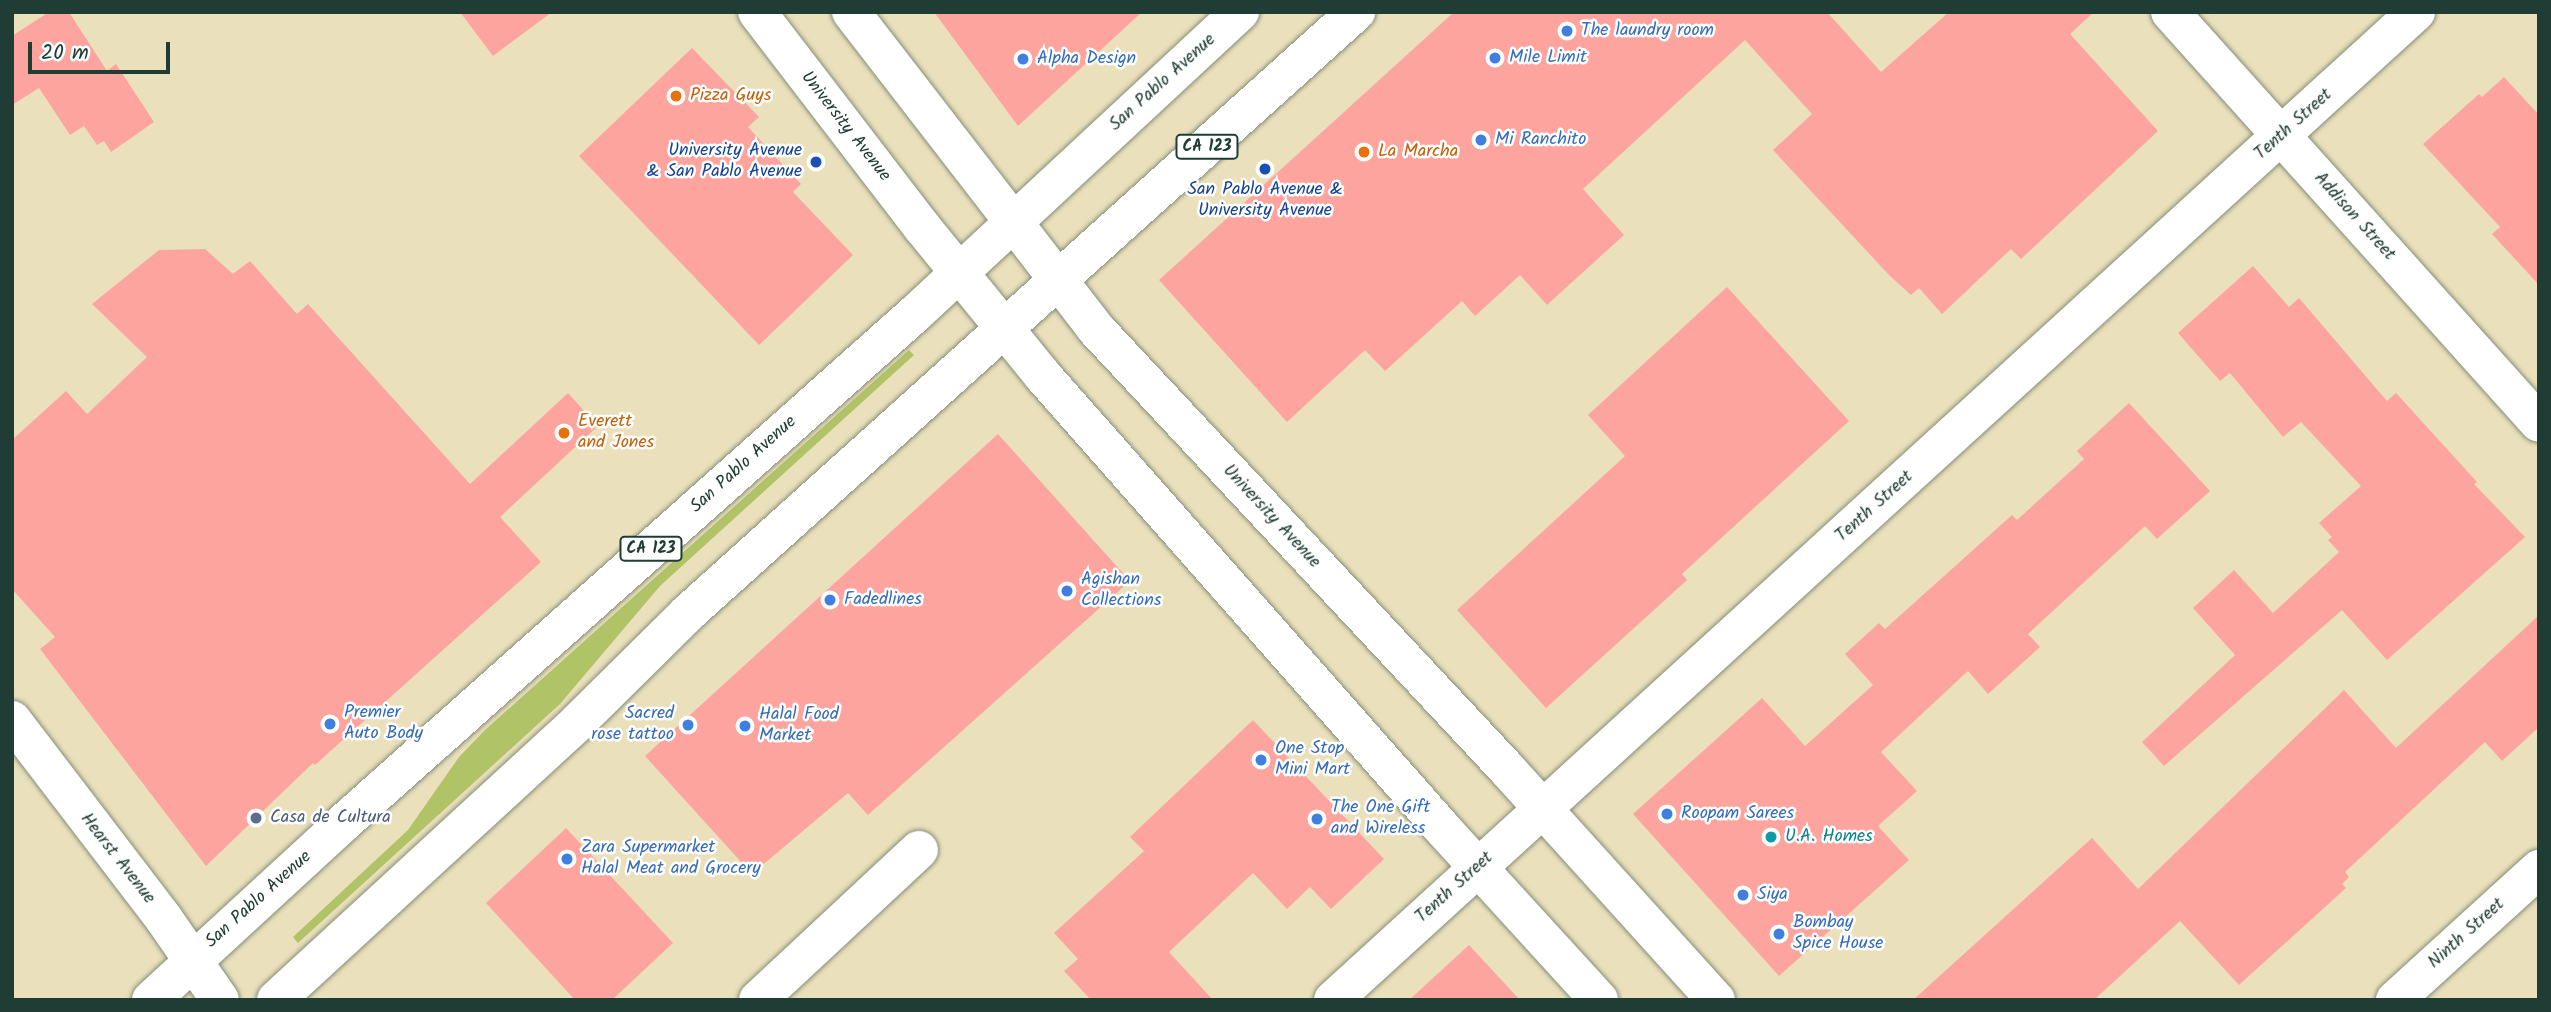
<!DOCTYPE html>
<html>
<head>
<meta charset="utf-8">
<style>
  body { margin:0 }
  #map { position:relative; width:2551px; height:1012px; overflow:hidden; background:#eae0bc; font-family:Kalam,sans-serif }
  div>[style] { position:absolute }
  .green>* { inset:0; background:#b1c367 }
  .building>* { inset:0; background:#fea49f }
  .roads { filter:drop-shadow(0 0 2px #848e78) drop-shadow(0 0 2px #848e78) }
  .minor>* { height:38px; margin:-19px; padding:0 19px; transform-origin:19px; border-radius:19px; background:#fff }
  .major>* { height:38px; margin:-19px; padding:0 19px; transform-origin:19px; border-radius:19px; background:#fff }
  .dots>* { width:19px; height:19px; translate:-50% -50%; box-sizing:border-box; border:4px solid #fff; border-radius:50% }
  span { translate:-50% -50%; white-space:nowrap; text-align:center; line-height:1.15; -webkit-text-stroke:5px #fff; paint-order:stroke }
  .shield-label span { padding:2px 5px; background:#fff; border:2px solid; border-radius:5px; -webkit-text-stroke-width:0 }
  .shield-label { font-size:16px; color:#1f3d34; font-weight:700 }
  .shop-label { font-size:18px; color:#366cbe }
  .left { translate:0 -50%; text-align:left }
  .right { translate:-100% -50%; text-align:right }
  .street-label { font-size:18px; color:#1f3d34 }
  .food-label { font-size:18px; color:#c56008 }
  .transit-label { font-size:18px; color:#164399 }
  .service-label { font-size:18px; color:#4e5e75 }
  .culture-label { font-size:18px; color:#0d838f }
  .frame { position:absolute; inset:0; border:14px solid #1f3d34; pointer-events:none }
  .scale { position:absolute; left:28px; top:42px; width:142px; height:32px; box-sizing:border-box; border:4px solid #1f3d34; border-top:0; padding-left:9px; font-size:21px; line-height:24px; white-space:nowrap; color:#1f3d34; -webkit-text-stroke:5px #fff; paint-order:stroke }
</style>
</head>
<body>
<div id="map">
  <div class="green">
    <i style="clip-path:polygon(909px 350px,914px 355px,660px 586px,560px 704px,298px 943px,293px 937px,408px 830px,459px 757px,485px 730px)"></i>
  </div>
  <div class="building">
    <i style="clip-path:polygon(49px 12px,69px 12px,107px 71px,116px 64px,154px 122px,111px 152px,104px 141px,97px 145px,84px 126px,70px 135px,39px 88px,12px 105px,12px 36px)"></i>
    <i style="clip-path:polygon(460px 12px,552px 12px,493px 56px)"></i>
    <i style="clip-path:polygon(934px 12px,1142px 12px,1018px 126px)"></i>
    <i style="clip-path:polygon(1454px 12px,1827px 12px,1881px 72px,1949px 12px,2094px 12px,2070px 34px,2158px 131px,2021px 259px,2011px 249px,1942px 314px,1919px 288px,1911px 295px,1889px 275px,1773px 150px,1812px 114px,1745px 40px,1583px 189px,1624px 235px,1547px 305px,1520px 275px,1475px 316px,1462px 301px,1385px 371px,1365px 350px,1287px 422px,1159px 280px)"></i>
    <i style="clip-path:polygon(692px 48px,759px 117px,748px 127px,801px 184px,793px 192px,853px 255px,759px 345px,579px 156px)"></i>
    <i style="clip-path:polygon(2504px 77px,2539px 115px,2539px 285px,2492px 234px,2500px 227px,2423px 144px,2479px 94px,2482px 97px)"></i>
    <i style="clip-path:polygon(205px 249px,233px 274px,250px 261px,297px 314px,308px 304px,470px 484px,568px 393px,598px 426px,500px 517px,541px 562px,315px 765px,313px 763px,206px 866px,40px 649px,55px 637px,12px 589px,12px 440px,66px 391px,87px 414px,147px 357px,92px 304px,159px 250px)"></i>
    <i style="clip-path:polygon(2253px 266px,2289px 307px,2299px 298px,2387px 401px,2396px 393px,2477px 482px,2474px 484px,2525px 537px,2387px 660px,2342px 610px,2164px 766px,2142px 742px,2235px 655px,2193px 608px,2234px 570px,2273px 613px,2339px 552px,2328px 540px,2332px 537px,2319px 523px,2361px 486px,2301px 422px,2283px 437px,2230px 373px,2220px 381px,2178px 333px)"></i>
    <i style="clip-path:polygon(1727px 287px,1849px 421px,1682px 574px,1687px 580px,1546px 708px,1457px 610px,1625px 456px,1588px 415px)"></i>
    <i style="clip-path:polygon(2129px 403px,2210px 491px,2157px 539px,2145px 526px,2028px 634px,2040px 647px,1988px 694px,1968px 671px,1881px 752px,1917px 791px,1878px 826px,1909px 860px,1779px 976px,1633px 814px,1762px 698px,1805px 746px,1873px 685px,1845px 654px,1879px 623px,1885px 629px,2012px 515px,2017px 520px,2084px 459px,2077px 451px)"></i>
    <i style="clip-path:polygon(998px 434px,1130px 581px,868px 815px,848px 793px,752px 874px,645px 756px)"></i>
    <i style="clip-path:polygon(2539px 615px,2539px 727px,2502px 761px,2485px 742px,2345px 872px,2349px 877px,2342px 884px,2346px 888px,2239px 985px,2180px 921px,2094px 1000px,1913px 1000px,2092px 838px,2138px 889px,2344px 690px,2396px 748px)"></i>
    <i style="clip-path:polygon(1253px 720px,1384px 859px,1331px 909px,1310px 887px,1287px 909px,1253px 873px,1169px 952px,1213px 1000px,1091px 1000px,1064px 971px,1078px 959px,1054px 933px,1144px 851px,1130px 837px)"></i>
    <i style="clip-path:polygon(566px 828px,673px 943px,612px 1000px,575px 1000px,486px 903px)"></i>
    <i style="clip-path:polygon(1469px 945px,1520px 1000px,1409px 1000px)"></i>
  </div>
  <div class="roads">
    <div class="minor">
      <i style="left:2170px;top:12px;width:552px;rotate:48.08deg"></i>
      <i style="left:12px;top:720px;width:250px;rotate:52.6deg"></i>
      <i style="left:164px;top:919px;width:98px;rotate:55.3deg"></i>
      <i style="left:758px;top:1000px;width:220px;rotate:-43deg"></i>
      <i style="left:1333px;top:1000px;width:1466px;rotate:-42.37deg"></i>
      <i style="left:2395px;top:1000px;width:195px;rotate:-42.3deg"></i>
    </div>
    <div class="major">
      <i style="left:757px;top:12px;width:271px;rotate:52.5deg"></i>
      <i style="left:922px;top:227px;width:192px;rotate:50.9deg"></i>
      <i style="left:1043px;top:376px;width:603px;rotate:48.56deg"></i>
      <i style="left:1442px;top:828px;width:233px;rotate:47.6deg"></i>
      <i style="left:851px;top:12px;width:399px;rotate:52.3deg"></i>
      <i style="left:1095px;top:328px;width:604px;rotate:46.95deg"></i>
      <i style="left:1507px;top:769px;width:312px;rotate:47.9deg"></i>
      <i style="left:151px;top:1000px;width:258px;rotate:-42.6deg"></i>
      <i style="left:341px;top:825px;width:771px;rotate:-41.69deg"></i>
      <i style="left:917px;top:312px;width:441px;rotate:-42.9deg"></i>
      <i style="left:276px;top:1000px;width:412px;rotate:-42.6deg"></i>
      <i style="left:579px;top:721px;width:153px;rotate:-44.7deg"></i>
      <i style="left:688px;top:613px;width:899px;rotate:-41.98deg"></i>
    </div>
  </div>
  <div class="dots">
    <i style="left:1567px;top:31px;background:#3f7fe0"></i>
    <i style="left:1495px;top:58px;background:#3f7fe0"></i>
    <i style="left:1023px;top:59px;background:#3f7fe0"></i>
    <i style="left:676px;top:96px;background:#e8710a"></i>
    <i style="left:1481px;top:140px;background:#3f7fe0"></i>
    <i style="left:1364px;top:152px;background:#e8710a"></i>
    <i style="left:816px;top:162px;background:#1a4fb4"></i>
    <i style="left:1265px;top:169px;background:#1a4fb4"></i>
    <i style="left:564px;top:433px;background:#e8710a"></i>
    <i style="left:1067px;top:591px;background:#3f7fe0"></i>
    <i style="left:830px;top:600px;background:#3f7fe0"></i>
    <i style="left:330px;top:724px;background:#3f7fe0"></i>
    <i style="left:688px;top:725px;background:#3f7fe0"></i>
    <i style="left:745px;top:726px;background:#3f7fe0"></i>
    <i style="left:1261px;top:760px;background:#3f7fe0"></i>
    <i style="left:1667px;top:814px;background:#3f7fe0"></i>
    <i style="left:256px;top:818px;background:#5c6f8a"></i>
    <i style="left:1317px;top:819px;background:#3f7fe0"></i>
    <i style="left:1771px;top:837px;background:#0f9aa8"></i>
    <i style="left:567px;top:859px;background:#3f7fe0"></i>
    <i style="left:1743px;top:895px;background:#3f7fe0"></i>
    <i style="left:1779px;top:934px;background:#3f7fe0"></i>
  </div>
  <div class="shield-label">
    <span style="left:1207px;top:147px">CA 123</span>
    <span style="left:651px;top:549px">CA 123</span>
  </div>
  <div class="shop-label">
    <span class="left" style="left:1581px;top:31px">The laundry room</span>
    <span class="left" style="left:1509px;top:58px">Mile Limit</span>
    <span class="left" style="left:1037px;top:59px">Alpha Design</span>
    <span class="left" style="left:1495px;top:140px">Mi Ranchito</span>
    <span class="left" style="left:1081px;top:591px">Agishan<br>Collections</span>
    <span class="left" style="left:844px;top:600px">Fadedlines</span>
    <span class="left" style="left:344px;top:724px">Premier<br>Auto Body</span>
    <span class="right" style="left:674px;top:725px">Sacred<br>rose tattoo</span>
    <span class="left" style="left:759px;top:726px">Halal Food<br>Market</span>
    <span class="left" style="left:1275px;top:760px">One Stop<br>Mini Mart</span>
    <span class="left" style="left:1331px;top:819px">The One Gift<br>and Wireless</span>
    <span class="left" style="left:1681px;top:814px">Roopam Sarees</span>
    <span class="left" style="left:581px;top:859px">Zara Supermarket<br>Halal Meat and Grocery</span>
    <span class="left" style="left:1757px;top:895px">Siya</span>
    <span class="left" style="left:1793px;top:934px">Bombay<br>Spice House</span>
  </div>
  <div class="street-label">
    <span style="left:1163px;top:83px;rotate:-42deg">San Pablo Avenue</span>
    <span style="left:2294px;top:125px;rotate:-42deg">Tenth Street</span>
    <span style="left:845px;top:127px;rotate:52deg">University Avenue</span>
    <span style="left:2354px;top:217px;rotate:48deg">Addison Street</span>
    <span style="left:744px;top:465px;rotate:-42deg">San Pablo Avenue</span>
    <span style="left:1875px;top:507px;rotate:-42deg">Tenth Street</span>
    <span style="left:1271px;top:517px;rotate:47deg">University Avenue</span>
    <span style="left:117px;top:859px;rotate:52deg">Hearst Avenue</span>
    <span style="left:1455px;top:888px;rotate:-42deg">Tenth Street</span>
    <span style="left:259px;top:900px;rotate:-42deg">San Pablo Avenue</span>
    <span style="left:2467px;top:934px;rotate:-42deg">Ninth Street</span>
  </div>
  <div class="food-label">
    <span class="left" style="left:690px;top:96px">Pizza Guys</span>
    <span class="left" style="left:1378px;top:152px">La Marcha</span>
    <span class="left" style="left:578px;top:433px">Everett<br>and Jones</span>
  </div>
  <div class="transit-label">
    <span class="right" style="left:802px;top:162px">University Avenue<br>&amp; San Pablo Avenue</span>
    <span style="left:1265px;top:201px">San Pablo Avenue &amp;<br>University Avenue</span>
  </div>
  <div class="service-label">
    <span class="left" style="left:270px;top:818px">Casa de Cultura</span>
  </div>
  <div class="culture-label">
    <span class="left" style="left:1785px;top:837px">U.A. Homes</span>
  </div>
  <div class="frame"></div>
  <div class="scale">20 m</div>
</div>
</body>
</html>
